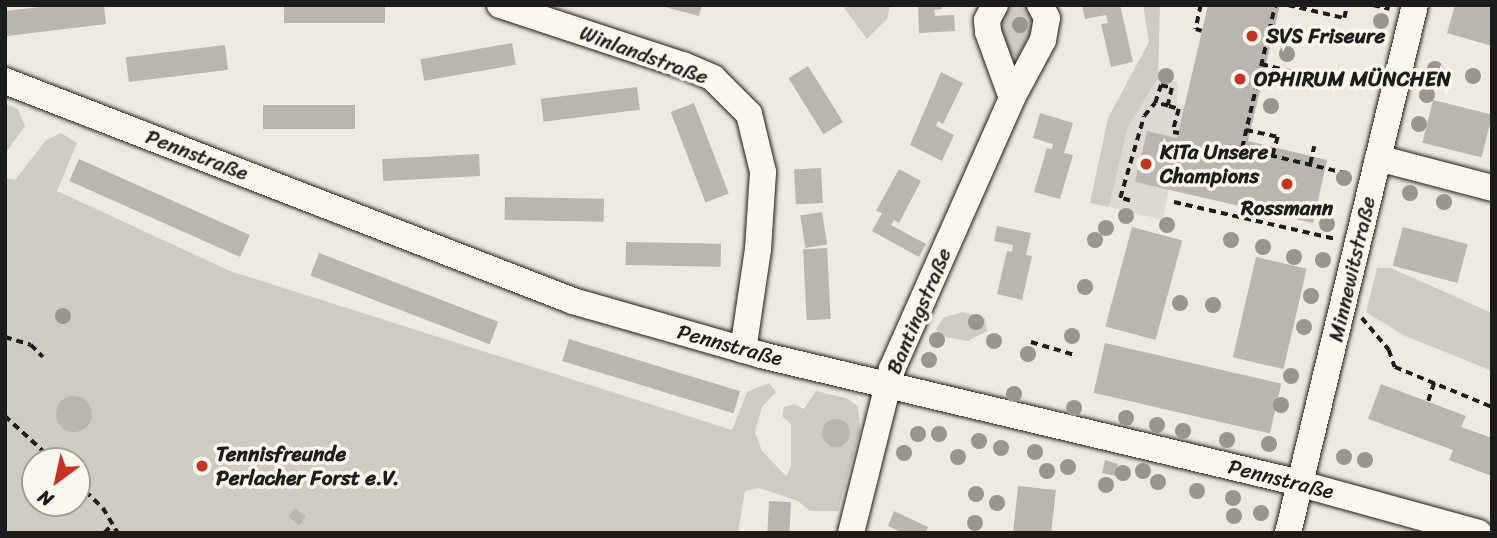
<!DOCTYPE html>
<html>
<head>
<meta charset="utf-8">
<style>
  body { margin:0 }
  #map { position:relative; width:1497px; height:538px; overflow:hidden; background:#eeeadf; font-family:Sriracha,sans-serif }
  div>[style] { position:absolute }
  .built>* { inset:0; background:#dedad1 }
  .green>* { inset:0; background:#ceccc2 }
  .building>* { inset:0; background:#b9b6af; transform-origin:0 0 }
  .round { border-radius:50% }
  .path>* { height:3.5px; margin-top:-1.75px; transform-origin:0; background:repeating-linear-gradient(90deg,#1c1c1c 0 7px,transparent 0 12px) }
  .roads { filter:drop-shadow(0 0 2px #1c1c1c) drop-shadow(0 0 2px #1c1c1c) }
  .street>* { height:26px; margin:-13px; padding:0 13px; transform-origin:13px; border-radius:13px; background:#fbf7ec }
  .trees>* { width:16px; height:16px; margin:-8px; border-radius:50%; background:#98968f }
  .dots>* { width:19px; height:19px; translate:-50% -50%; box-sizing:border-box; border:4px solid #fbf7ec; border-radius:50% }
  span { translate:-50% -50%; white-space:nowrap; text-align:center; line-height:1.15; -webkit-text-stroke:7px #fbf7ec; paint-order:stroke }
  .poi-label { font-size:21px; color:#1c1c1c; font-weight:700 }
  .left { translate:0 -50%; text-align:left }
  .street-label { font-size:21px; color:#1c1c1c }
  .frame { position:absolute; inset:0; border:7px solid #1c1c1c; pointer-events:none }
  .north { position:absolute; left:21px; top:447px; width:70px; height:70px; box-sizing:border-box; background:#fbf7ec; border:2px solid #a29f99; border-radius:50%; rotate:213deg; font-size:19px; font-weight:700; line-height:28px; text-align:center; color:#1c1c1c }
  .north::after { content:''; display:block; margin:auto; width:24px; height:32px; background:#c8321e; clip-path:polygon(50% 0,100% 100%,50% 72%,0 100%) }
</style>
</head>
<body>
<div id="map">
  <div class="built">
    <i style="clip-path:polygon(1158px 78px,1178px 82px,1177px 104px,1185px 106px,1163px 220px,1109px 207px,1128px 127px)"></i>
  </div>
  <div class="green">
    <i style="clip-path:polygon(842px 5px,890px 5px,887px 19px,867px 39px)"></i>
    <i style="clip-path:polygon(1013px 5px,1029px 7px,1038px 19px,1018px 58px,1009px 53px,1000px 28px,999px 21px)"></i>
    <i style="clip-path:polygon(1143px 5px,1160px 5px,1158px 78px,1128px 127px,1109px 207px,1090px 203px,1108px 118px,1149px 42px)"></i>
    <i style="clip-path:polygon(5px 104px,18px 109px,25px 126px,5px 154px)"></i>
    <i style="clip-path:polygon(evenodd,61px 133px,77px 143px,57px 191px,230px 271px,732px 430px,747px 392px,769px 383px,776px 392px,762px 407px,755px 432px,762px 451px,786px 476px,791px 466px,791px 424px,782px 416px,784px 407px,794px 404px,804px 409px,816px 391px,846px 398px,858px 406px,860px 431px,838px 511px,810px 511px,798px 501px,759px 488px,745px 491px,738px 533px,5px 533px,5px 178px,15px 180px,46px 140px,61px 133px,35px 461px,77px 461px,77px 503px,35px 503px,35px 461px)"></i>
    <i style="clip-path:polygon(1377px 268px,1391px 268px,1492px 313px,1492px 371px,1403px 335px,1366px 312px)"></i>
    <i style="clip-path:polygon(962px 312px,985px 318px,987px 331px,968px 341px,939px 336px,936px 329px,943px 318px)"></i>
  </div>
  <div class="building">
    <i style="clip-path:polygon(57px 5px,104px 5px,106px 24px,7px 36px,5px 11px)"></i>
    <i style="left:284px;top:5px;width:101px;height:18px"></i>
    <i style="clip-path:polygon(657px 5px,702px 5px,699px 16px)"></i>
    <i style="clip-path:polygon(918px 5px,942px 5px,942px 9px,934px 10px,935px 16px,954px 15px,955px 31px,919px 33px)"></i>
    <i style="clip-path:polygon(1082px 5px,1120px 5px,1133px 62px,1111px 67px,1101px 24px,1108px 23px,1106px 15px,1085px 19px)"></i>
    <i style="clip-path:polygon(1208px 5px,1280px 5px,1248px 141px,1327px 160px,1313px 223px,1135px 182px,1147px 131px,1177px 138px)"></i>
    <i style="clip-path:polygon(1455px 5px,1492px 5px,1492px 46px,1447px 33px)"></i>
    <i style="left:512px;top:43px;width:22px;height:93px;rotate:80deg"></i>
    <i style="left:225px;top:45px;width:25px;height:100px;rotate:83deg"></i>
    <i style="left:808px;top:66px;width:66px;height:23px;rotate:58deg"></i>
    <i style="clip-path:polygon(941px 72px,963px 83px,943px 124px,938px 121px,936px 126px,954px 135px,942px 161px,910px 145px)"></i>
    <i style="left:637px;top:87px;width:23px;height:97px;rotate:83deg"></i>
    <i style="left:1433px;top:100px;width:61px;height:44px;rotate:14deg"></i>
    <i style="left:694px;top:103px;width:97px;height:25px;rotate:69deg"></i>
    <i style="left:355px;top:105px;width:24px;height:92px;rotate:90deg"></i>
    <i style="clip-path:polygon(1040px 113px,1073px 123px,1064px 153px,1073px 155px,1060px 199px,1034px 192px,1047px 148px,1052px 149px,1053px 144px,1033px 138px)"></i>
    <i style="left:479px;top:154px;width:22px;height:97px;rotate:87deg"></i>
    <i style="left:79px;top:159px;width:187px;height:24px;rotate:24deg"></i>
    <i style="left:821px;top:168px;width:35px;height:27px;rotate:87deg"></i>
    <i style="clip-path:polygon(899px 169px,921px 181px,899px 223px,894px 220px,891px 225px,926px 244px,919px 257px,872px 231px,882px 213px,876px 211px)"></i>
    <i style="left:505px;top:197px;width:99px;height:23px;rotate:1deg"></i>
    <i style="left:822px;top:212px;width:33px;height:22px;rotate:81deg"></i>
    <i style="clip-path:polygon(997px 226px,1031px 233px,1026px 255px,1032px 256px,1022px 300px,997px 294px,1007px 251px,1012px 252px,1013px 245px,994px 241px)"></i>
    <i style="left:1132px;top:227px;width:52px;height:103px;rotate:15deg"></i>
    <i style="left:1403px;top:227px;width:67px;height:40px;rotate:15deg"></i>
    <i style="left:626px;top:242px;width:95px;height:23px;rotate:1deg"></i>
    <i style="left:827px;top:248px;width:71px;height:24px;rotate:87deg"></i>
    <i style="left:319px;top:253px;width:192px;height:24px;rotate:21deg"></i>
    <i style="left:1256px;top:257px;width:52px;height:103px;rotate:13deg"></i>
    <i style="left:569px;top:339px;width:179px;height:23px;rotate:17deg"></i>
    <i style="left:1105px;top:343px;width:181px;height:51px;rotate:13deg"></i>
    <i style="clip-path:polygon(1381px 384px,1466px 416px,1461px 427px,1492px 438px,1492px 476px,1449px 460px,1453px 450px,1368px 419px)"></i>
    <i class="round" style="left:56px;top:396px;width:36px;height:36px"></i>
    <i class="round" style="left:822px;top:419px;width:28px;height:28px"></i>
    <i style="clip-path:polygon(1105px 460px,1118px 464px,1116px 476px,1102px 473px)"></i>
    <i style="left:1018px;top:486px;width:38px;height:47px;rotate:6deg"></i>
    <i style="left:769px;top:501px;width:22px;height:32px;rotate:3deg"></i>
    <i style="left:295px;top:508px;width:14px;height:11px;rotate:39deg"></i>
    <i style="clip-path:polygon(894px 511px,928px 527px,925px 533px,903px 533px,888px 526px)"></i>
  </div>
  <div class="path">
    <i style="left:1201px;top:5px;width:25px;rotate:102deg"></i>
    <i style="left:1196px;top:29px;width:6px;rotate:18deg"></i>
    <i style="left:1288px;top:5px;width:57px;rotate:13.1deg"></i>
    <i style="left:1344px;top:18px;width:13px;rotate:-77deg"></i>
    <i style="left:1373px;top:5px;width:17px;rotate:13deg"></i>
    <i style="left:1261px;top:64px;width:33px;rotate:14deg"></i>
    <i style="left:1169px;top:106px;width:10px;rotate:17deg"></i>
    <i style="left:1179px;top:109px;width:24px;rotate:105deg"></i>
    <i style="left:1173px;top:132px;width:6px;rotate:9deg"></i>
    <i style="left:1246px;top:130px;width:33px;rotate:12deg"></i>
    <i style="left:1278px;top:137px;width:19px;rotate:106deg"></i>
    <i style="left:1235px;top:147px;width:117px;rotate:13.3deg"></i>
    <i style="left:1242px;top:148px;width:147px;rotate:-77deg"></i>
    <i style="left:1310px;top:164px;width:18px;rotate:-77deg"></i>
    <i style="left:1130px;top:201px;width:10px;rotate:-163deg"></i>
    <i style="left:1120px;top:198px;width:85px;rotate:-73.7deg"></i>
    <i style="left:1144px;top:116px;width:17px;rotate:-50deg"></i>
    <i style="left:1155px;top:103px;width:19px;rotate:-72deg"></i>
    <i style="left:1161px;top:85px;width:11px;rotate:15deg"></i>
    <i style="left:1172px;top:88px;width:18px;rotate:103deg"></i>
    <i style="left:1168px;top:106px;width:13px;rotate:-167deg"></i>
    <i style="left:1174px;top:202px;width:166px;rotate:12.9deg"></i>
    <i style="left:1362px;top:318px;width:42px;rotate:49.8deg"></i>
    <i style="left:1389px;top:350px;width:18px;rotate:71deg"></i>
    <i style="left:1395px;top:367px;width:105px;rotate:22.4deg"></i>
    <i style="left:5px;top:337px;width:27px;rotate:17deg"></i>
    <i style="left:31px;top:345px;width:17px;rotate:45deg"></i>
    <i style="left:1031px;top:342px;width:46px;rotate:16.5deg"></i>
    <i style="left:1428px;top:401px;width:19px;rotate:-72deg"></i>
    <i style="left:5px;top:416px;width:67px;rotate:42.6deg"></i>
    <i style="left:77px;top:483px;width:36px;rotate:44deg"></i>
    <i style="left:103px;top:508px;width:29px;rotate:59deg"></i>
    <i style="left:104px;top:533px;width:11px;rotate:-45deg"></i>
  </div>
  <div class="roads">
    <div class="street">
      <i style="left:500px;top:5px;width:193px;rotate:18.2deg"></i>
      <i style="left:683px;top:65px;width:33px;rotate:23deg"></i>
      <i style="left:713px;top:78px;width:51px;rotate:45deg"></i>
      <i style="left:749px;top:114px;width:60px;rotate:76.4deg"></i>
      <i style="left:763px;top:172px;width:77px;rotate:93.7deg"></i>
      <i style="left:758px;top:249px;width:102px;rotate:98.4deg"></i>
      <i style="left:995px;top:5px;width:17px;rotate:118deg"></i>
      <i style="left:987px;top:20px;width:12px;rotate:85deg"></i>
      <i style="left:988px;top:32px;width:70px;rotate:70deg"></i>
      <i style="left:5px;top:81px;width:609px;rotate:21.17deg"></i>
      <i style="left:573px;top:301px;width:196px;rotate:16deg"></i>
      <i style="left:761px;top:355px;width:537px;rotate:13.36deg"></i>
      <i style="left:1283px;top:479px;width:203px;rotate:15.4deg"></i>
      <i style="left:1378px;top:158px;width:118px;rotate:14.7deg"></i>
      <i style="left:851px;top:533px;width:169px;rotate:-76deg"></i>
      <i style="left:892px;top:369px;width:296px;rotate:-66.1deg"></i>
      <i style="left:1012px;top:98px;width:66px;rotate:-61.9deg"></i>
      <i style="left:1043px;top:40px;width:22px;rotate:-80deg"></i>
      <i style="left:1047px;top:18px;width:15px;rotate:-118deg"></i>
      <i style="left:1288px;top:533px;width:543px;rotate:-76.48deg"></i>
    </div>
  </div>
  <div class="trees">
    <i style="left:1381px;top:21px"></i>
    <i style="left:1020px;top:25px"></i>
    <i style="left:1287px;top:54px"></i>
    <i style="left:1435px;top:69px"></i>
    <i style="left:1166px;top:76px"></i>
    <i style="left:1473px;top:76px"></i>
    <i style="left:1427px;top:95px"></i>
    <i style="left:1271px;top:106px"></i>
    <i style="left:1419px;top:124px"></i>
    <i style="left:1344px;top:178px"></i>
    <i style="left:1410px;top:193px"></i>
    <i style="left:1444px;top:202px"></i>
    <i style="left:1126px;top:216px"></i>
    <i style="left:1327px;top:224px"></i>
    <i style="left:1167px;top:225px"></i>
    <i style="left:1106px;top:228px"></i>
    <i style="left:1095px;top:240px"></i>
    <i style="left:1231px;top:240px"></i>
    <i style="left:1263px;top:247px"></i>
    <i style="left:1294px;top:257px"></i>
    <i style="left:1323px;top:260px"></i>
    <i style="left:1085px;top:287px"></i>
    <i style="left:1311px;top:296px"></i>
    <i style="left:1180px;top:303px"></i>
    <i style="left:1213px;top:305px"></i>
    <i style="left:63px;top:316px"></i>
    <i style="left:976px;top:322px"></i>
    <i style="left:1304px;top:327px"></i>
    <i style="left:1072px;top:336px"></i>
    <i style="left:937px;top:340px"></i>
    <i style="left:994px;top:341px"></i>
    <i style="left:1028px;top:354px"></i>
    <i style="left:929px;top:360px"></i>
    <i style="left:1291px;top:376px"></i>
    <i style="left:1014px;top:394px"></i>
    <i style="left:1281px;top:405px"></i>
    <i style="left:1074px;top:408px"></i>
    <i style="left:1126px;top:418px"></i>
    <i style="left:1157px;top:425px"></i>
    <i style="left:1183px;top:431px"></i>
    <i style="left:918px;top:434px"></i>
    <i style="left:939px;top:434px"></i>
    <i style="left:1227px;top:440px"></i>
    <i style="left:979px;top:441px"></i>
    <i style="left:1269px;top:444px"></i>
    <i style="left:1001px;top:448px"></i>
    <i style="left:1035px;top:452px"></i>
    <i style="left:904px;top:453px"></i>
    <i style="left:958px;top:457px"></i>
    <i style="left:1344px;top:457px"></i>
    <i style="left:1365px;top:460px"></i>
    <i style="left:1068px;top:467px"></i>
    <i style="left:1047px;top:471px"></i>
    <i style="left:1143px;top:471px"></i>
    <i style="left:1123px;top:473px"></i>
    <i style="left:1158px;top:482px"></i>
    <i style="left:1106px;top:485px"></i>
    <i style="left:1197px;top:491px"></i>
    <i style="left:976px;top:494px"></i>
    <i style="left:1233px;top:498px"></i>
    <i style="left:997px;top:503px"></i>
    <i style="left:1261px;top:513px"></i>
    <i style="left:1234px;top:516px"></i>
    <i style="left:975px;top:523px"></i>
  </div>
  <div class="dots">
    <i style="left:1252px;top:36px;background:#c8321e"></i>
    <i style="left:1240px;top:79px;background:#c8321e"></i>
    <i style="left:1146px;top:164px;background:#c8321e"></i>
    <i style="left:1287px;top:184px;background:#c8321e"></i>
    <i style="left:202px;top:466px;background:#c8321e"></i>
  </div>
  <div class="poi-label">
    <span class="left" style="left:1266px;top:36px">SVS Friseure</span>
    <span class="left" style="left:1254px;top:79px">OPHIRUM MÜNCHEN</span>
    <span class="left" style="left:1160px;top:164px">KiTa Unsere<br>Champions</span>
    <span style="left:1287px;top:208px">Rossmann</span>
    <span class="left" style="left:216px;top:466px">Tennisfreunde<br>Perlacher Forst e.V.</span>
  </div>
  <div class="street-label">
    <span style="left:644px;top:55px;rotate:20deg">Winlandstraße</span>
    <span style="left:197px;top:155px;rotate:21deg">Pennstraße</span>
    <span style="left:1352px;top:269px;rotate:-77deg">Minnewitstraße</span>
    <span style="left:919px;top:311px;rotate:-67deg">Bantingstraße</span>
    <span style="left:730px;top:345px;rotate:15deg">Pennstraße</span>
    <span style="left:1281px;top:479px;rotate:14deg">Pennstraße</span>
  </div>
  <div class="frame"></div>
  <div class="north">N</div>
</div>
</body>
</html>
